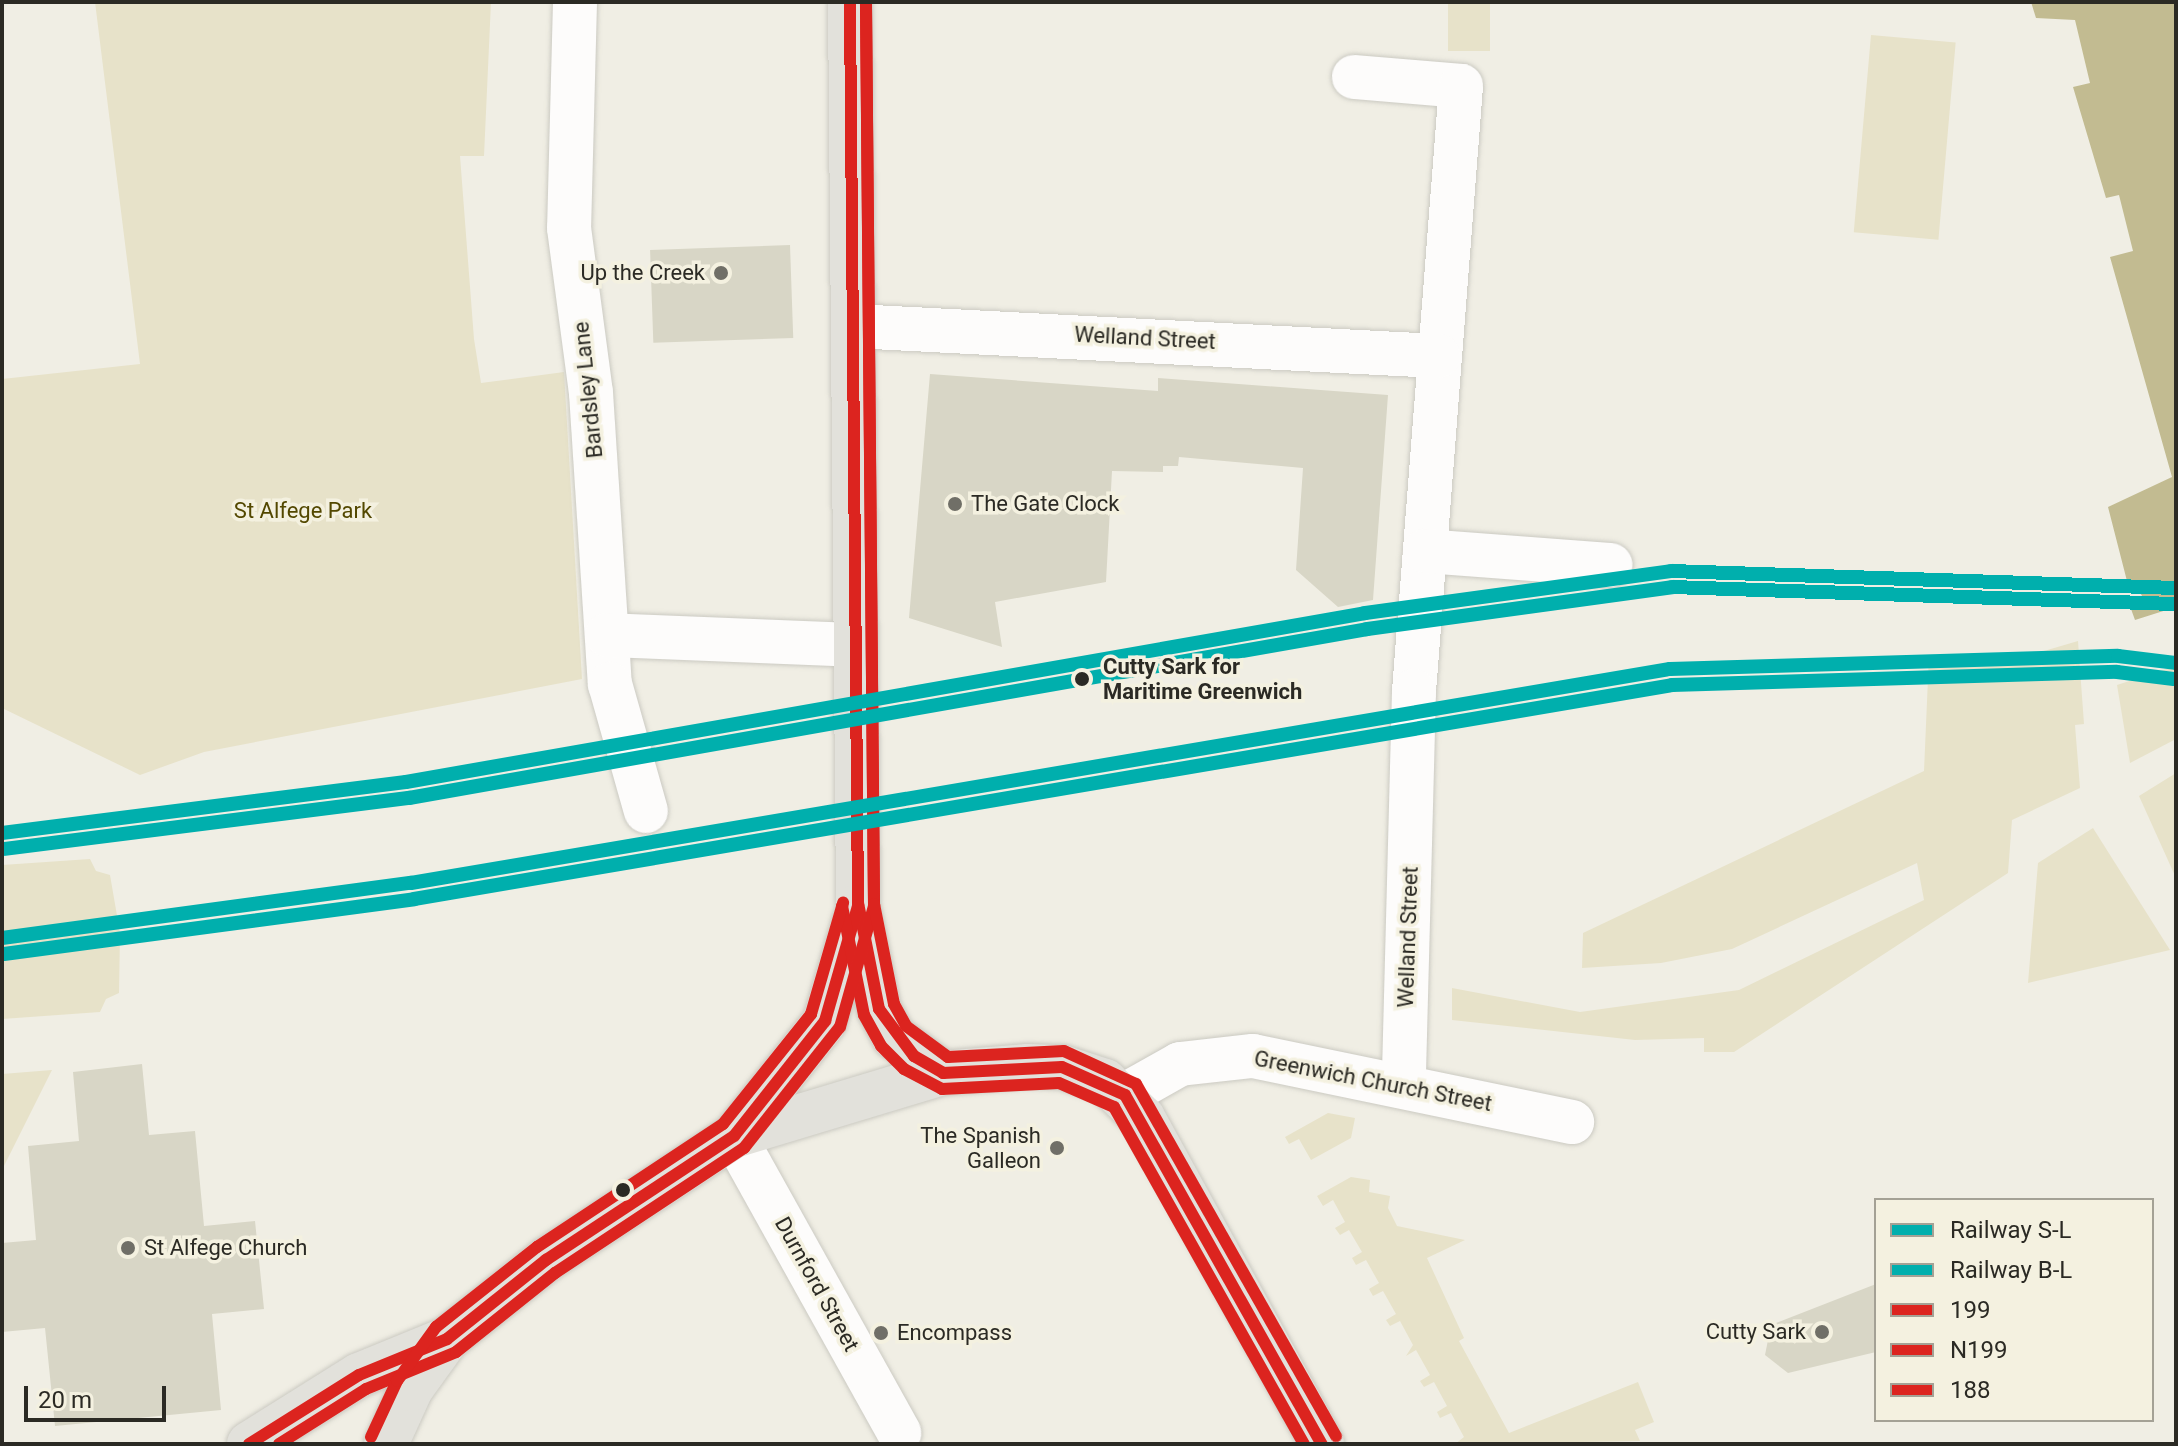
<!DOCTYPE html>
<html>
<head>
<meta charset="utf-8">
<style>
  body { margin:0 }
  #map { position:relative; width:2178px; height:1446px; overflow:hidden; background:#f0eee4; font-family:Roboto,sans-serif }
  div>[style] { position:absolute }
  .green>* { inset:0; background:#e7e2c9; transform-origin:0 0 }
  .water>* { inset:0; background:#c2bb91 }
  .building>* { inset:0; background:#d8d6c6; transform-origin:0 0 }
  .roads { filter:drop-shadow(0 0 2px #cbcac2) drop-shadow(0 0 2px #cbcac2) }
  .minor>* { height:44px; margin:-22px; padding:0 22px; transform-origin:22px; border-radius:22px; background:#fdfcfb }
  .major>* { height:44px; margin:-22px; padding:0 22px; transform-origin:22px; border-radius:22px; background:#e2e1db }
  .bus-1>* { height:12px; margin:-6px; padding:0 6px; transform-origin:6px; border-radius:6px; background:#dc241f }
  .bus-2>* { height:12px; margin:-6px; padding:0 6px; transform-origin:6px; border-radius:6px; background:#dc241f }
  .bus-3>* { height:12px; margin:-6px; padding:0 6px; transform-origin:6px; border-radius:6px; background:#dc241f }
  .rail-1>* { height:14px; margin:-7px; padding:0 7px; transform-origin:7px; border-radius:7px; background:#00afad }
  .rail-2>* { height:14px; margin:-7px; padding:0 7px; transform-origin:7px; border-radius:7px; background:#00afad }
  .dots>* { width:22px; height:22px; translate:-50% -50%; box-sizing:border-box; border:4px solid #f4f1e0; border-radius:50% }
  span { translate:-50% -50%; white-space:nowrap; text-align:center; line-height:1.15; -webkit-text-stroke:7px #f4f1e0; paint-order:stroke }
  .poi-label { font-size:22px; color:#2b2a24 }
  .right { translate:-100% -50%; text-align:right }
  .left { translate:0 -50%; text-align:left }
  .street-label { font-size:22px; color:#2b2a24 }
  .park-label { font-size:22px; color:#534800 }
  .stop-label { font-size:22px; color:#2b2a24; font-weight:700 }
  .frame { position:absolute; inset:0; border:4px solid #2b2a24; pointer-events:none }
  .legend { position:absolute; left:1874px; top:1198px; width:280px; height:224px; box-sizing:border-box; background:#f4f1e0; border:2px solid #a4a195; margin:0; padding:10px 14px; list-style:none; font-size:24px; color:#2b2a24 }
  .legend li { display:flex; align-items:center; gap:16px; height:40px }
  .legend b { width:40px; border:2px solid #a4a195 }
  .scale { position:absolute; left:24px; top:1386px; width:142px; height:36px; box-sizing:border-box; border:4px solid #2b2a24; border-top:0; padding-left:10px; font-size:24px; line-height:28px; white-space:nowrap; color:#2b2a24; -webkit-text-stroke:6px #f4f1e0; paint-order:stroke }
</style>
</head>
<body>
<div id="map">
  <div class="green">
    <i style="clip-path:polygon(95px 2px,491px 2px,484px 156px,460px 156px,474px 339px,481px 383px,564px 372px,582px 679px,204px 752px,140px 775px,2px 708px,2px 379px,140px 364px)"></i>
    <i style="left:1448px;top:2px;width:42px;height:49px"></i>
    <i style="left:1871px;top:35px;width:85px;height:198px;rotate:5deg"></i>
    <i style="clip-path:polygon(2078px 641px,2084px 724px,2075px 725px,2080px 788px,2012px 820px,2008px 873px,1734px 1052px,1704px 1052px,1704px 1038px,1635px 1040px,1452px 1020px,1452px 988px,1580px 1012px,1739px 990px,1924px 900px,1917px 863px,1732px 949px,1661px 963px,1582px 968px,1583px 933px,1924px 771px,1929px 655px,2013px 660px)"></i>
    <i style="clip-path:polygon(2176px 666px,2176px 739px,2130px 763px,2117px 685px)"></i>
    <i style="clip-path:polygon(2176px 773px,2176px 878px,2139px 796px)"></i>
    <i style="clip-path:polygon(2093px 828px,2170px 950px,2028px 983px,2038px 863px)"></i>
    <i style="clip-path:polygon(90px 859px,96px 871px,110px 875px,120px 933px,119px 993px,106px 999px,100px 1012px,2px 1019px,2px 865px)"></i>
    <i style="clip-path:polygon(52px 1070px,2px 1170px,2px 1074px)"></i>
    <i style="clip-path:polygon(1328px 1113px,1355px 1118px,1351px 1138px,1311px 1160px,1299px 1139px,1289px 1144px,1285px 1137px)"></i>
    <i style="clip-path:polygon(1351px 1177px,1370px 1180px,1369px 1192px,1390px 1196px,1388px 1208px,1397px 1226px,1465px 1240px,1427px 1258px,1464px 1338px,1459px 1341px,1509px 1433px,1638px 1382px,1654px 1422px,1635px 1430px,1640px 1441px,1455px 1444px,1464px 1437px,1451px 1413px,1440px 1418px,1437px 1412px,1447px 1406px,1434px 1382px,1424px 1387px,1420px 1381px,1430px 1375px,1416px 1350px,1406px 1356px,1413px 1345px,1400px 1321px,1390px 1326px,1386px 1320px,1396px 1314px,1383px 1291px,1373px 1296px,1369px 1289px,1379px 1283px,1366px 1260px,1356px 1265px,1352px 1258px,1362px 1252px,1349px 1230px,1340px 1235px,1335px 1228px,1345px 1222px,1333px 1200px,1323px 1206px,1317px 1196px)"></i>
  </div>
  <div class="water">
    <i style="clip-path:polygon(2031px 2px,2176px 2px,2176px 607px,2135px 620px,2131px 609px,2144px 599px,2132px 580px,2127px 581px,2108px 507px,2172px 477px,2110px 257px,2133px 251px,2119px 195px,2106px 198px,2073px 87px,2090px 83px,2075px 20px,2036px 18px)"></i>
  </div>
  <div class="building">
    <i style="left:790px;top:245px;width:93px;height:140px;rotate:88deg"></i>
    <i style="clip-path:polygon(930px 374px,1158px 391px,1158px 378px,1388px 395px,1373px 600px,1338px 607px,1296px 570px,1303px 468px,1179px 457px,1178px 466px,1163px 466px,1163px 472px,1112px 471px,1106px 582px,995px 602px,1002px 647px,909px 618px)"></i>
    <i style="clip-path:polygon(142px 1064px,149px 1135px,195px 1131px,204px 1226px,255px 1221px,264px 1309px,212px 1314px,221px 1410px,55px 1426px,45px 1328px,2px 1332px,2px 1243px,36px 1240px,28px 1146px,79px 1141px,73px 1072px)"></i>
    <i style="clip-path:polygon(1876px 1284px,1876px 1352px,1788px 1373px,1765px 1355px,1771px 1325px)"></i>
  </div>
  <div class="roads">
    <div class="minor">
      <i style="left:575px;top:2px;width:226px;rotate:91.5deg"></i>
      <i style="left:569px;top:228px;width:166px;rotate:82.4deg"></i>
      <i style="left:591px;top:393px;width:292px;rotate:86.3deg"></i>
      <i style="left:610px;top:684px;width:132px;rotate:74.2deg"></i>
      <i style="left:1354px;top:77px;width:107px;rotate:4.8deg"></i>
      <i style="left:1461px;top:86px;width:607px;rotate:94.44deg"></i>
      <i style="left:1414px;top:691px;width:392px;rotate:91.5deg"></i>
      <i style="left:853px;top:326px;width:586px;rotate:2.94deg"></i>
      <i style="left:1425px;top:551px;width:186px;rotate:4.3deg"></i>
      <i style="left:607px;top:635px;width:249px;rotate:2.3deg"></i>
      <i style="left:1125px;top:1095px;width:63px;rotate:-29.4deg"></i>
      <i style="left:1180px;top:1064px;width:73px;rotate:-6.3deg"></i>
      <i style="left:1253px;top:1056px;width:326px;rotate:11.7deg"></i>
      <i style="left:734px;top:1136px;width:340px;rotate:60.9deg"></i>
    </div>
    <div class="major">
      <i style="left:850px;top:2px;width:904px;rotate:89.49deg"></i>
      <i style="left:858px;top:906px;width:105px;rotate:78.5deg"></i>
      <i style="left:879px;top:1009px;width:32px;rotate:62deg"></i>
      <i style="left:894px;top:1037px;width:61px;rotate:36.3deg"></i>
      <i style="left:734px;top:1136px;width:147px;rotate:-51.6deg"></i>
      <i style="left:825px;top:1021px;width:106px;rotate:-73.6deg"></i>
      <i style="left:249px;top:1444px;width:130px;rotate:-32.1deg"></i>
      <i style="left:359px;top:1375px;width:95px;rotate:-22.2deg"></i>
      <i style="left:386px;top:1444px;width:60px;rotate:-65.6deg"></i>
      <i style="left:411px;top:1389px;width:62px;rotate:-54.2deg"></i>
      <i style="left:447px;top:1339px;width:127px;rotate:-38.6deg"></i>
      <i style="left:546px;top:1260px;width:225px;rotate:-33.4deg"></i>
      <i style="left:734px;top:1136px;width:218px;rotate:-16.8deg"></i>
      <i style="left:943px;top:1073px;width:85px;rotate:-4.7deg"></i>
      <i style="left:1028px;top:1066px;width:34px;rotate:2deg"></i>
      <i style="left:1062px;top:1067px;width:45px;rotate:18deg"></i>
      <i style="left:1105px;top:1081px;width:53px;rotate:44.2deg"></i>
      <i style="left:1143px;top:1118px;width:372px;rotate:61.2deg"></i>
    </div>
  </div>
  <div class="bus-1">
    <i style="left:858px;top:903px;width:108px;rotate:78.8deg"></i>
    <i style="left:879px;top:1009px;width:59px;rotate:53.3deg"></i>
    <i style="left:914px;top:1056px;width:34px;rotate:30deg"></i>
    <i style="left:943px;top:1073px;width:119px;rotate:-2.9deg"></i>
    <i style="left:1062px;top:1067px;width:69px;rotate:24deg"></i>
    <i style="left:1125px;top:1095px;width:401px;rotate:60.6deg"></i>
    <i style="left:249px;top:1444px;width:130px;rotate:-32.1deg"></i>
    <i style="left:359px;top:1375px;width:95px;rotate:-22.2deg"></i>
    <i style="left:447px;top:1339px;width:127px;rotate:-38.6deg"></i>
    <i style="left:546px;top:1260px;width:225px;rotate:-33.4deg"></i>
    <i style="left:734px;top:1136px;width:147px;rotate:-51.6deg"></i>
    <i style="left:825px;top:1021px;width:120px;rotate:-74deg"></i>
    <i style="left:858px;top:906px;width:904px;rotate:-90.51deg"></i>
  </div>
  <div class="bus-2">
    <i style="left:842px;top:906px;width:111px;rotate:78.6deg"></i>
    <i style="left:864px;top:1015px;width:35px;rotate:61deg"></i>
    <i style="left:881px;top:1046px;width:33px;rotate:45deg"></i>
    <i style="left:904px;top:1069px;width:43px;rotate:27.8deg"></i>
    <i style="left:942px;top:1089px;width:117px;rotate:-2.9deg"></i>
    <i style="left:1059px;top:1083px;width:60px;rotate:23.6deg"></i>
    <i style="left:1114px;top:1107px;width:387px;rotate:60.6deg"></i>
    <i style="left:279px;top:1444px;width:103px;rotate:-32.3deg"></i>
    <i style="left:366px;top:1389px;width:97px;rotate:-22.3deg"></i>
    <i style="left:456px;top:1352px;width:127px;rotate:-38.6deg"></i>
    <i style="left:555px;top:1273px;width:227px;rotate:-33.5deg"></i>
    <i style="left:744px;top:1148px;width:154px;rotate:-51.6deg"></i>
    <i style="left:840px;top:1027px;width:126px;rotate:-74.3deg"></i>
    <i style="left:874px;top:906px;width:904px;rotate:-90.51deg"></i>
  </div>
  <div class="bus-3">
    <i style="left:866px;top:2px;width:902px;rotate:89.49deg"></i>
    <i style="left:874px;top:904px;width:102px;rotate:78.7deg"></i>
    <i style="left:894px;top:1004px;width:25px;rotate:61deg"></i>
    <i style="left:906px;top:1026px;width:52px;rotate:36.4deg"></i>
    <i style="left:948px;top:1057px;width:116px;rotate:-3deg"></i>
    <i style="left:1064px;top:1051px;width:79px;rotate:24.6deg"></i>
    <i style="left:1136px;top:1084px;width:405px;rotate:60.4deg"></i>
    <i style="left:371px;top:1437px;width:62px;rotate:-65.1deg"></i>
    <i style="left:397px;top:1381px;width:67px;rotate:-54.2deg"></i>
    <i style="left:436px;top:1327px;width:129px;rotate:-38.4deg"></i>
    <i style="left:537px;top:1247px;width:223px;rotate:-33.5deg"></i>
    <i style="left:723px;top:1124px;width:141px;rotate:-51.3deg"></i>
    <i style="left:811px;top:1014px;width:116px;rotate:-73.9deg"></i>
  </div>
  <div class="rail-1">
    <i style="left:2px;top:833px;width:407px;rotate:-7.2deg"></i>
    <i style="left:406px;top:782px;width:974px;rotate:-9.99deg"></i>
    <i style="left:1365px;top:613px;width:309px;rotate:-7.8deg"></i>
    <i style="left:1671px;top:571px;width:505px;rotate:1.93deg"></i>
    <i style="left:2px;top:938px;width:413px;rotate:-7.7deg"></i>
    <i style="left:411px;top:883px;width:1277px;rotate:-9.65deg"></i>
    <i style="left:1670px;top:669px;width:448px;rotate:-1.7deg"></i>
    <i style="left:2118px;top:656px;width:58px;rotate:6.9deg"></i>
  </div>
  <div class="rail-2">
    <i style="left:4px;top:849px;width:408px;rotate:-7.2deg"></i>
    <i style="left:409px;top:798px;width:973px;rotate:-10deg"></i>
    <i style="left:1367px;top:629px;width:308px;rotate:-7.8deg"></i>
    <i style="left:1672px;top:587px;width:503px;rotate:1.94deg"></i>
    <i style="left:4px;top:954px;width:414px;rotate:-7.6deg"></i>
    <i style="left:414px;top:899px;width:1276px;rotate:-9.65deg"></i>
    <i style="left:1672px;top:685px;width:445px;rotate:-1.7deg"></i>
    <i style="left:2117px;top:672px;width:57px;rotate:7deg"></i>
  </div>
  <div class="dots">
    <i style="left:721px;top:273px;background:#706f67"></i>
    <i style="left:955px;top:504px;background:#706f67"></i>
    <i style="left:1082px;top:679px;background:#2b2a24"></i>
    <i style="left:1057px;top:1148px;background:#706f67"></i>
    <i style="left:623px;top:1190px;background:#2b2a24"></i>
    <i style="left:128px;top:1248px;background:#706f67"></i>
    <i style="left:1822px;top:1332px;background:#706f67"></i>
    <i style="left:881px;top:1333px;background:#706f67"></i>
  </div>
  <div class="poi-label">
    <span class="right" style="left:705px;top:273px">Up the Creek</span>
    <span class="left" style="left:971px;top:504px">The Gate Clock</span>
    <span class="right" style="left:1041px;top:1148px">The Spanish<br>Galleon</span>
    <span class="left" style="left:144px;top:1248px">St Alfege Church</span>
    <span class="right" style="left:1806px;top:1332px">Cutty Sark</span>
    <span class="left" style="left:897px;top:1333px">Encompass</span>
  </div>
  <div class="street-label">
    <span style="left:1145px;top:338px;rotate:3deg">Welland Street</span>
    <span style="left:588px;top:390px;rotate:-96deg">Bardsley Lane</span>
    <span style="left:1408px;top:937px;rotate:-88deg">Welland Street</span>
    <span style="left:1373px;top:1081px;rotate:11deg">Greenwich Church Street</span>
    <span style="left:817px;top:1284px;rotate:61deg">Durnford Street</span>
  </div>
  <div class="park-label">
    <span style="left:303px;top:511px">St Alfege Park</span>
  </div>
  <div class="stop-label">
    <span class="left" style="left:1103px;top:679px">Cutty Sark for<br>Maritime Greenwich</span>
  </div>
  <div class="frame"></div>
  <ul class="legend">
  <li><b style="height:10px;background:#00afad"></b>Railway S-L</li>
  <li><b style="height:10px;background:#00afad"></b>Railway B-L</li>
  <li><b style="height:10px;background:#dc241f"></b>199</li>
  <li><b style="height:10px;background:#dc241f"></b>N199</li>
  <li><b style="height:10px;background:#dc241f"></b>188</li>
  </ul>
  <div class="scale">20 m</div>
</div>
</body>
</html>
